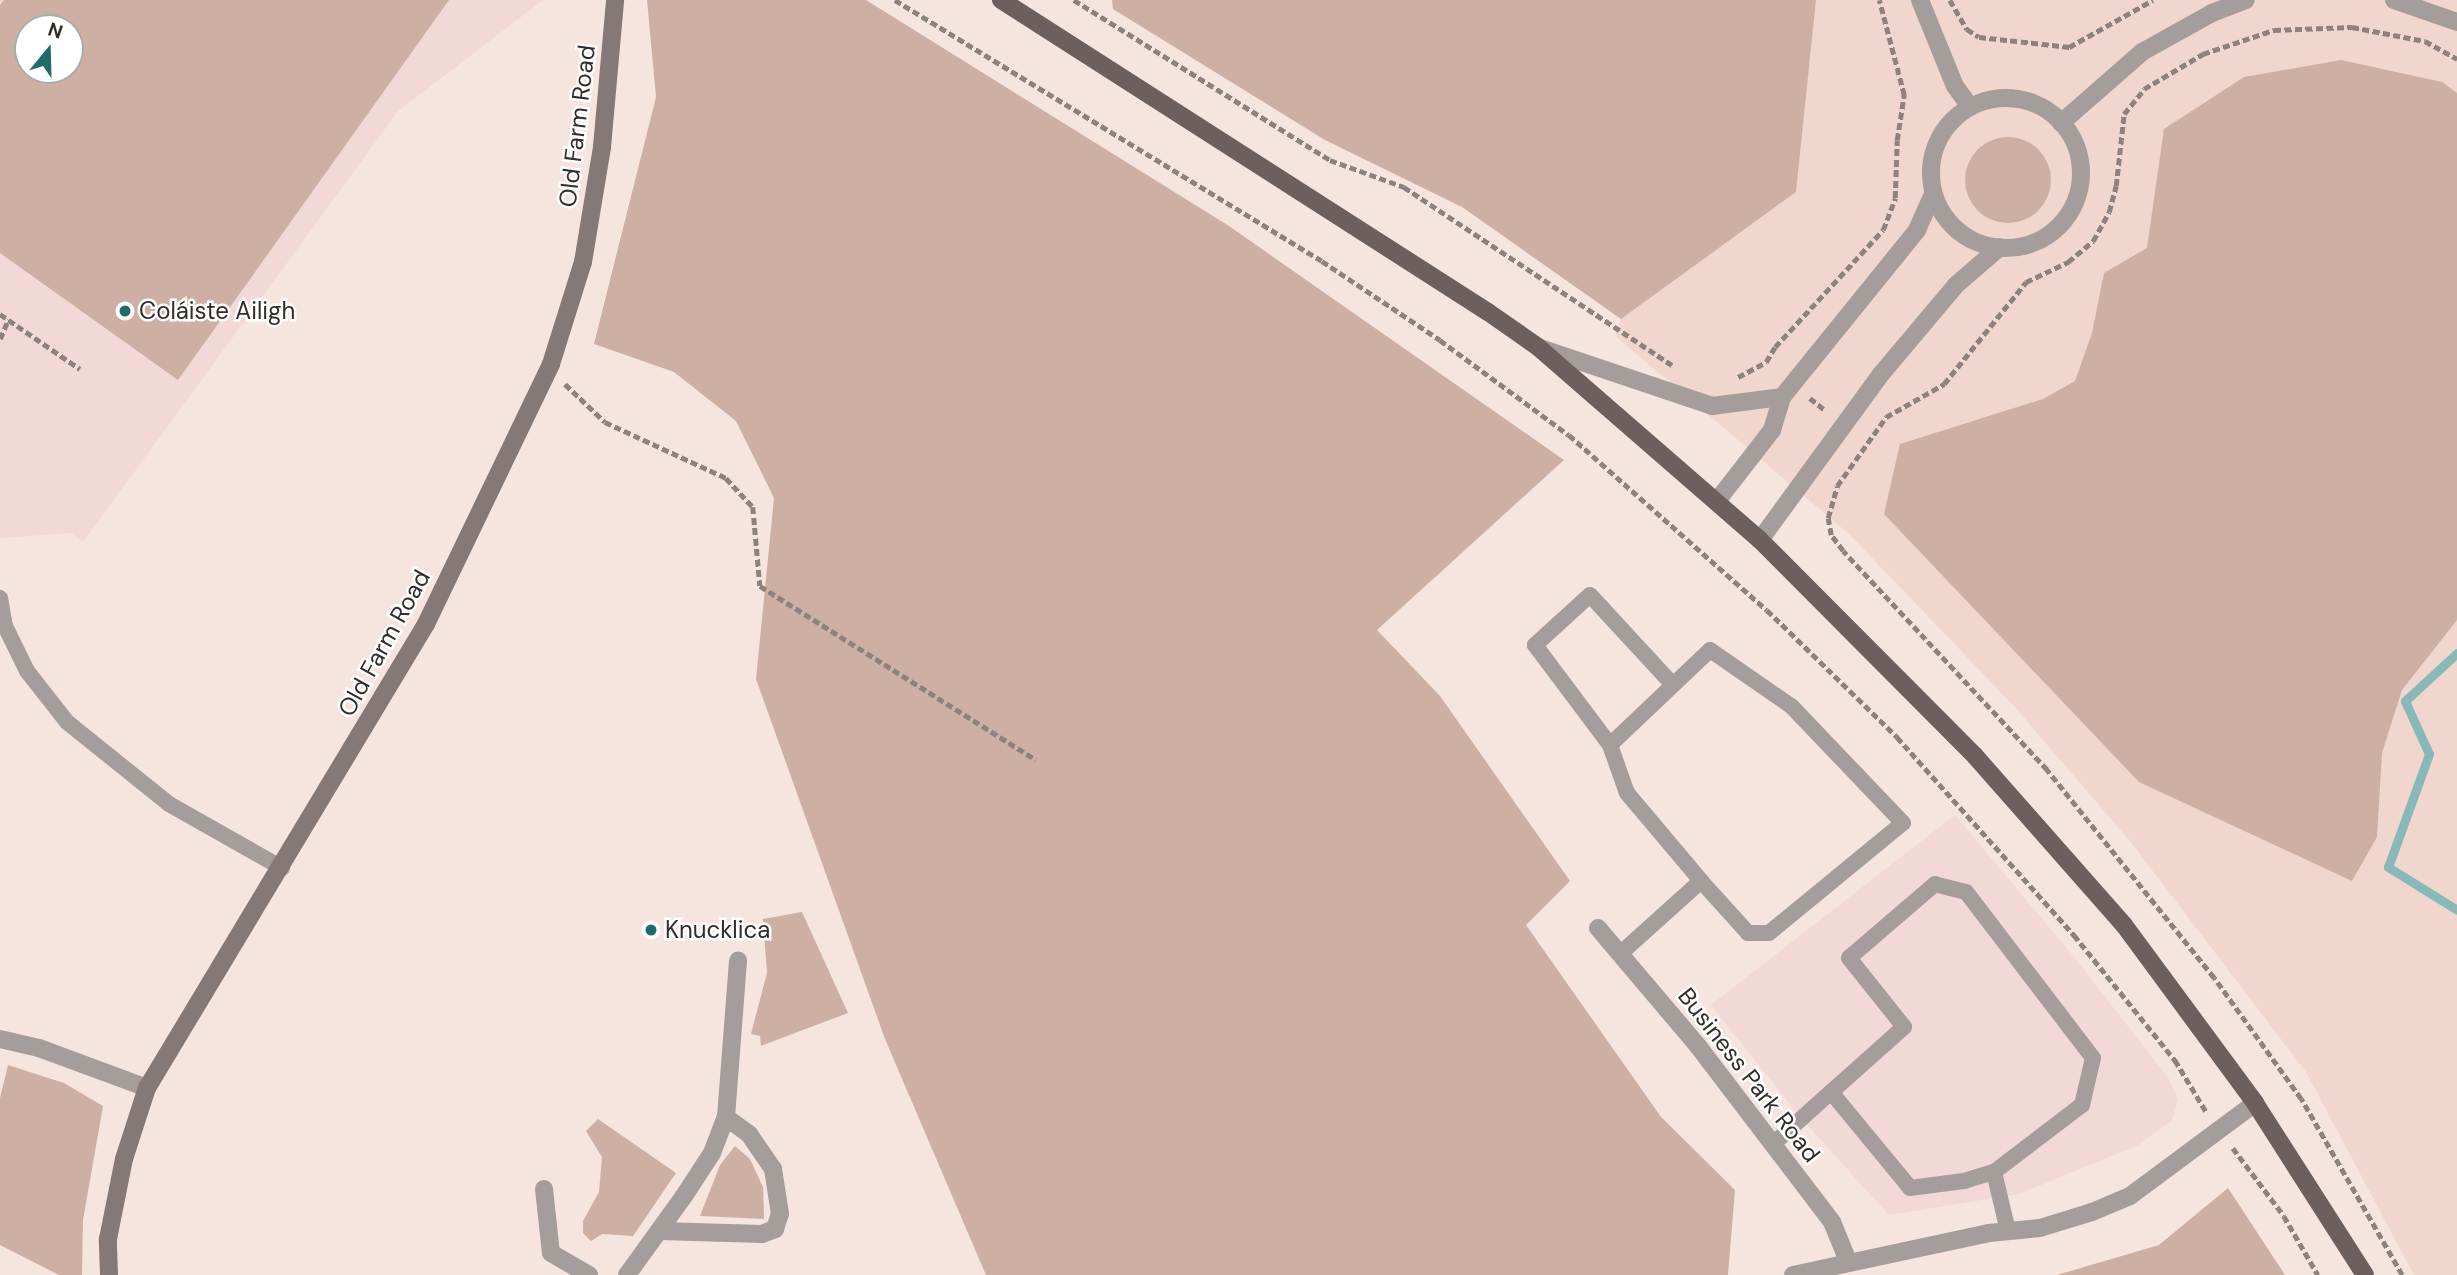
<!DOCTYPE html>
<html>
<head>
<meta charset="utf-8">
<style>
  body { margin:0 }
  #map { position:relative; width:2457px; height:1275px; overflow:hidden; background:#f6e4de; font-family:"DM Sans",sans-serif }
  div>[style] { position:absolute }
  .commercial>* { inset:0; background:#f2d8d6 }
  .built>* { inset:0; background:#f0d6cc }
  .green>* { inset:0; background:#ceafa3 }
  .round { border-radius:50% }
  .stream>* { height:9px; margin:-4.5px; padding:0 4.5px; transform-origin:4.5px; border-radius:4.5px; background:#88b8b8 }
  .path>* { height:4.5px; margin-top:-2.25px; transform-origin:0; background:repeating-linear-gradient(90deg,#8d827d 0 7px,transparent 0 10.5px) }
  .lane>* { height:16px; margin:-8px; padding:0 8px; transform-origin:8px; border-radius:8px; background:#a59d9c }
  .street>* { height:18px; margin:-9px; padding:0 9px; transform-origin:9px; border-radius:9px; background:#a59d9c }
  .street>.ring { margin:-9px; padding:0; box-sizing:content-box; background:none; border:18px solid #a59d9c; border-radius:50% }
  .secondary>* { height:18px; margin:-9px; padding:0 9px; transform-origin:9px; border-radius:9px; background:#847977 }
  .primary>* { height:18px; margin:-9px; padding:0 9px; transform-origin:9px; border-radius:9px; background:#6d5f5d }
  .dots>* { width:19px; height:19px; translate:-50% -50%; box-sizing:border-box; border:4px solid #fff; border-radius:50% }
  span { translate:-50% -50%; white-space:nowrap; text-align:center; line-height:1.15; -webkit-text-stroke:5px #fff; paint-order:stroke }
  .street-label { font-size:24px; color:#332d2a }
  .poi-label { font-size:24px; color:#332d2a }
  .left { translate:0 -50%; text-align:left }
  .north { position:absolute; left:14px; top:14px; width:70px; height:70px; box-sizing:border-box; background:#fff; border:2px solid #adabaa; border-radius:50%; rotate:19deg; font-size:19px; font-weight:700; line-height:28px; text-align:center; color:#332d2a }
  .north::after { content:''; display:block; margin:auto; width:24px; height:32px; background:#206b67; clip-path:polygon(50% 0,100% 100%,50% 72%,0 100%) }
</style>
</head>
<body>
<div id="map">
  <div class="commercial">
    <i style="clip-path:polygon(evenodd,0 0,543px 0,398px 111px,83px 542px,71px 533px,0 538px,0 0,28px 28px,70px 28px,70px 70px,28px 70px,28px 28px)"></i>
    <i style="clip-path:polygon(1955px 815px,2074px 957px,2169px 1079px,2178px 1100px,2172px 1120px,2138px 1145px,2019px 1194px,1889px 1215px,1801px 1118px,1711px 1005px)"></i>
  </div>
  <div class="built">
    <i style="clip-path:polygon(1816px 0,2457px 0,2457px 1275px,2414px 1275px,2306px 1072px,2130px 841px,2013px 705px,1849px 534px,1615px 336px,1621px 319px,1796px 192px)"></i>
  </div>
  <div class="green">
    <i style="clip-path:polygon(evenodd,4px 0,449px 0,178px 380px,0 253px,0 5px,4px 0,28px 28px,70px 28px,70px 70px,28px 70px,28px 28px)"></i>
    <i style="clip-path:polygon(647px 0,866px 0,1229px 226px,1564px 460px,1377px 630px,1440px 696px,1570px 881px,1526px 925px,1661px 1117px,1735px 1190px,1728px 1275px,986px 1275px,885px 1039px,756px 679px,774px 498px,736px 421px,674px 372px,594px 344px,656px 97px)"></i>
    <i style="clip-path:polygon(1112px 0,1816px 0,1796px 192px,1621px 319px,1462px 207px,1325px 140px,1113px 9px)"></i>
    <i style="clip-path:polygon(2341px 60px,2442px 82px,2457px 93px,2457px 620px,2402px 690px,2382px 753px,2377px 837px,2352px 881px,2139px 782px,1884px 514px,1900px 444px,2043px 399px,2075px 381px,2092px 333px,2104px 273px,2147px 248px,2164px 129px,2244px 77px)"></i>
    <i class="round" style="left:1965px;top:137px;width:86px;height:86px"></i>
    <i style="clip-path:polygon(802px 912px,848px 1013px,761px 1046px,760px 1036px,751px 1034px,767px 973px,763px 919px)"></i>
    <i style="clip-path:polygon(8px 1065px,64px 1083px,103px 1106px,83px 1220px,82px 1275px,59px 1275px,0 1245px,0 1098px)"></i>
    <i style="clip-path:polygon(598px 1119px,676px 1173px,633px 1236px,602px 1234px,591px 1241px,583px 1233px,583px 1221px,599px 1192px,602px 1157px,586px 1131px)"></i>
    <i style="clip-path:polygon(735px 1146px,750px 1159px,763px 1187px,764px 1219px,700px 1216px,720px 1165px)"></i>
    <i style="clip-path:polygon(2228px 1188px,2285px 1275px,2057px 1275px,2159px 1245px)"></i>
  </div>
  <div class="stream">
    <i style="left:2457px;top:653px;width:71px;rotate:137.3deg"></i>
    <i style="left:2405px;top:701px;width:58px;rotate:65.6deg"></i>
    <i style="left:2429px;top:754px;width:120px;rotate:109.9deg"></i>
    <i style="left:2388px;top:867px;width:81px;rotate:31.9deg"></i>
  </div>
  <div class="path">
    <i style="left:895px;top:0;width:500px;rotate:31.43deg"></i>
    <i style="left:1322px;top:261px;width:142px;rotate:33.8deg"></i>
    <i style="left:1440px;top:340px;width:160px;rotate:36.4deg"></i>
    <i style="left:1569px;top:435px;width:264px;rotate:41.5deg"></i>
    <i style="left:1767px;top:610px;width:182px;rotate:44.3deg"></i>
    <i style="left:1897px;top:737px;width:266px;rotate:48.2deg"></i>
    <i style="left:2074px;top:935px;width:161px;rotate:51.1deg"></i>
    <i style="left:2175px;top:1060px;width:62px;rotate:58.9deg"></i>
    <i style="left:1074px;top:0;width:302px;rotate:32deg"></i>
    <i style="left:1330px;top:160px;width:79px;rotate:20deg"></i>
    <i style="left:1404px;top:187px;width:322px;rotate:33.6deg"></i>
    <i style="left:1950px;top:0;width:34px;rotate:60deg"></i>
    <i style="left:1967px;top:29px;width:14px;rotate:34deg"></i>
    <i style="left:1979px;top:37px;width:91px;rotate:6.3deg"></i>
    <i style="left:2069px;top:47px;width:96px;rotate:-29.2deg"></i>
    <i style="left:0;top:314px;width:97px;rotate:34.5deg"></i>
    <i style="left:0;top:339px;width:21px;rotate:-67deg"></i>
    <i style="left:1738px;top:377px;width:32px;rotate:-28deg"></i>
    <i style="left:1766px;top:362px;width:17px;rotate:-59deg"></i>
    <i style="left:1775px;top:347px;width:159px;rotate:-47.3deg"></i>
    <i style="left:1883px;top:230px;width:34px;rotate:-69deg"></i>
    <i style="left:1895px;top:198px;width:58px;rotate:-88deg"></i>
    <i style="left:1897px;top:140px;width:46px;rotate:-81.2deg"></i>
    <i style="left:1904px;top:95px;width:98px;rotate:-104.7deg"></i>
    <i style="left:565px;top:384px;width:55px;rotate:43.5deg"></i>
    <i style="left:605px;top:422px;width:133px;rotate:24.8deg"></i>
    <i style="left:726px;top:478px;width:40px;rotate:47deg"></i>
    <i style="left:753px;top:507px;width:79px;rotate:84.9deg"></i>
    <i style="left:760px;top:586px;width:326px;rotate:32.2deg"></i>
    <i style="left:1810px;top:398px;width:19px;rotate:39deg"></i>
    <i style="left:2233px;top:1148px;width:85px;rotate:53.1deg"></i>
    <i style="left:2284px;top:1216px;width:68px;rotate:60deg"></i>
    <i style="left:2402px;top:1275px;width:203px;rotate:-119.8deg"></i>
    <i style="left:2301px;top:1099px;width:149px;rotate:-125.7deg"></i>
    <i style="left:2214px;top:978px;width:267px;rotate:-128.8deg"></i>
    <i style="left:2047px;top:770px;width:299px;rotate:-133deg"></i>
    <i style="left:1843px;top:551px;width:20px;rotate:-127deg"></i>
    <i style="left:1831px;top:535px;width:17px;rotate:-100deg"></i>
    <i style="left:1828px;top:518px;width:33px;rotate:-74deg"></i>
    <i style="left:1837px;top:486px;width:85px;rotate:-54.6deg"></i>
    <i style="left:1886px;top:417px;width:67px;rotate:-29.6deg"></i>
    <i style="left:1944px;top:384px;width:131px;rotate:-51.2deg"></i>
    <i style="left:2026px;top:282px;width:47px;rotate:-25.5deg"></i>
    <i style="left:2068px;top:262px;width:33px;rotate:-40deg"></i>
    <i style="left:2093px;top:241px;width:33px;rotate:-61deg"></i>
    <i style="left:2109px;top:212px;width:27px;rotate:-75deg"></i>
    <i style="left:2116px;top:186px;width:72px;rotate:-83.7deg"></i>
    <i style="left:2124px;top:114px;width:32px;rotate:-51deg"></i>
    <i style="left:2144px;top:89px;width:69px;rotate:-30.7deg"></i>
    <i style="left:2203px;top:54px;width:75px;rotate:-18.7deg"></i>
    <i style="left:2274px;top:30px;width:78px;rotate:-2.2deg"></i>
    <i style="left:2352px;top:27px;width:74px;rotate:10.9deg"></i>
    <i style="left:2425px;top:41px;width:37px;rotate:29deg"></i>
  </div>
  <div class="lane">
    <i style="left:0;top:598px;width:28px;rotate:80deg"></i>
    <i style="left:5px;top:626px;width:50px;rotate:63.9deg"></i>
    <i style="left:27px;top:671px;width:65px;rotate:51.9deg"></i>
    <i style="left:67px;top:722px;width:131px;rotate:38.8deg"></i>
    <i style="left:169px;top:804px;width:130px;rotate:29.5deg"></i>
    <i style="left:1610px;top:745px;width:125px;rotate:-126.9deg"></i>
    <i style="left:1535px;top:645px;width:74px;rotate:-42.3deg"></i>
    <i style="left:1590px;top:595px;width:122px;rotate:47.3deg"></i>
    <i style="left:1621px;top:953px;width:108px;rotate:-42deg"></i>
    <i style="left:1701px;top:881px;width:70px;rotate:47.9deg"></i>
    <i style="left:1748px;top:933px;width:21px"></i>
    <i style="left:1769px;top:933px;width:173px;rotate:-39.4deg"></i>
    <i style="left:1903px;top:823px;width:162px;rotate:-133.7deg"></i>
    <i style="left:1791px;top:706px;width:98px;rotate:-145.3deg"></i>
    <i style="left:1710px;top:650px;width:138px;rotate:136.5deg"></i>
    <i style="left:1610px;top:745px;width:51px;rotate:70.5deg"></i>
    <i style="left:1627px;top:793px;width:115px;rotate:49.9deg"></i>
    <i style="left:1773px;top:1144px;width:78px;rotate:-41.9deg"></i>
    <i style="left:1831px;top:1092px;width:124px;rotate:50.5deg"></i>
    <i style="left:1910px;top:1188px;width:54px;rotate:-7.4deg"></i>
    <i style="left:1964px;top:1181px;width:31px;rotate:-17deg"></i>
    <i style="left:1994px;top:1172px;width:111px;rotate:-37.3deg"></i>
    <i style="left:2082px;top:1105px;width:48px;rotate:-76.8deg"></i>
    <i style="left:2093px;top:1058px;width:209px;rotate:-127.4deg"></i>
    <i style="left:1966px;top:892px;width:32px;rotate:-166deg"></i>
    <i style="left:1935px;top:884px;width:113px;rotate:139.3deg"></i>
    <i style="left:1849px;top:958px;width:88px;rotate:51.4deg"></i>
    <i style="left:1904px;top:1027px;width:98px;rotate:138.3deg"></i>
    <i style="left:1994px;top:1172px;width:61px;rotate:76.7deg"></i>
  </div>
  <div class="street">
    <i style="left:1920px;top:0;width:93px;rotate:67.9deg"></i>
    <i style="left:1955px;top:86px;width:26px;rotate:54deg"></i>
    <i style="left:2394px;top:0;width:67px;rotate:19.2deg"></i>
    <i class="ring" style="left:1931px;top:98px;width:132px;height:132px"></i>
    <i style="left:2061px;top:123px;width:108px;rotate:-41.2deg"></i>
    <i style="left:2142px;top:52px;width:80px;rotate:-29.1deg"></i>
    <i style="left:2212px;top:13px;width:36px;rotate:-21deg"></i>
    <i style="left:1540px;top:348px;width:182px;rotate:18.6deg"></i>
    <i style="left:1712px;top:406px;width:71px;rotate:-7.3deg"></i>
    <i style="left:1717px;top:501px;width:90px;rotate:-52.2deg"></i>
    <i style="left:1772px;top:430px;width:34px;rotate:-73deg"></i>
    <i style="left:1782px;top:397px;width:215px;rotate:-51deg"></i>
    <i style="left:1917px;top:230px;width:39px;rotate:-66deg"></i>
    <i style="left:1760px;top:540px;width:207px;rotate:-53.9deg"></i>
    <i style="left:1882px;top:373px;width:115px;rotate:-49.9deg"></i>
    <i style="left:1956px;top:285px;width:58px;rotate:-40.8deg"></i>
    <i style="left:1598px;top:928px;width:155px;rotate:49.7deg"></i>
    <i style="left:1698px;top:1046px;width:221px;rotate:52.7deg"></i>
    <i style="left:1832px;top:1222px;width:42px;rotate:67.7deg"></i>
    <i style="left:0;top:1039px;width:40px;rotate:13deg"></i>
    <i style="left:39px;top:1048px;width:115px;rotate:20.3deg"></i>
    <i style="left:544px;top:1189px;width:64px;rotate:83.8deg"></i>
    <i style="left:551px;top:1253px;width:44px;rotate:30.1deg"></i>
    <i style="left:660px;top:1231px;width:102px;rotate:1.7deg"></i>
    <i style="left:762px;top:1234px;width:14px;rotate:-21deg"></i>
    <i style="left:775px;top:1229px;width:16px;rotate:-72deg"></i>
    <i style="left:780px;top:1214px;width:46px;rotate:-98.8deg"></i>
    <i style="left:773px;top:1169px;width:42px;rotate:-124.4deg"></i>
    <i style="left:749px;top:1134px;width:29px;rotate:-144deg"></i>
    <i style="left:627px;top:1275px;width:97px;rotate:-54.2deg"></i>
    <i style="left:684px;top:1196px;width:51px;rotate:-56.9deg"></i>
    <i style="left:712px;top:1153px;width:39px;rotate:-69deg"></i>
    <i style="left:726px;top:1117px;width:157px;rotate:-85.6deg"></i>
    <i style="left:1793px;top:1275px;width:200px;rotate:-12.1deg"></i>
    <i style="left:1989px;top:1233px;width:51px;rotate:-5.6deg"></i>
    <i style="left:2040px;top:1228px;width:54px;rotate:-17.1deg"></i>
    <i style="left:2092px;top:1212px;width:41px;rotate:-22.8deg"></i>
    <i style="left:2130px;top:1196px;width:156px;rotate:-36.6deg"></i>
  </div>
  <div class="secondary">
    <i style="left:109px;top:1275px;width:36px;rotate:-92deg"></i>
    <i style="left:108px;top:1239px;width:82px;rotate:-78.7deg"></i>
    <i style="left:124px;top:1159px;width:75px;rotate:-72.1deg"></i>
    <i style="left:147px;top:1088px;width:541px;rotate:-58.98deg"></i>
    <i style="left:426px;top:624px;width:288px;rotate:-64.3deg"></i>
    <i style="left:551px;top:364px;width:107px;rotate:-72.6deg"></i>
    <i style="left:583px;top:262px;width:117px;rotate:-80.6deg"></i>
    <i style="left:602px;top:147px;width:148px;rotate:-84.9deg"></i>
  </div>
  <div class="primary">
    <i style="left:1001px;top:0;width:578px;rotate:32.65deg"></i>
    <i style="left:1488px;top:312px;width:61px;rotate:35deg"></i>
    <i style="left:1538px;top:347px;width:294px;rotate:41deg"></i>
    <i style="left:1760px;top:540px;width:305px;rotate:45.1deg"></i>
    <i style="left:1975px;top:756px;width:225px;rotate:48.6deg"></i>
    <i style="left:2124px;top:925px;width:221px;rotate:53.6deg"></i>
    <i style="left:2255px;top:1103px;width:204px;rotate:57.4deg"></i>
  </div>
  <div class="dots">
    <i style="left:125px;top:311px;background:#206b67"></i>
    <i style="left:651px;top:930px;background:#206b67"></i>
  </div>
  <div class="street-label">
    <span style="left:577px;top:126px;rotate:-83deg">Old Farm Road</span>
    <span style="left:384px;top:643px;rotate:-61deg">Old Farm Road</span>
    <span style="left:1749px;top:1075px;rotate:52deg">Business Park Road</span>
  </div>
  <div class="poi-label">
    <span class="left" style="left:139px;top:311px">Coláiste Ailigh</span>
    <span class="left" style="left:665px;top:930px">Knucklica</span>
  </div>
  <div class="north">N</div>
</div>
</body>
</html>
